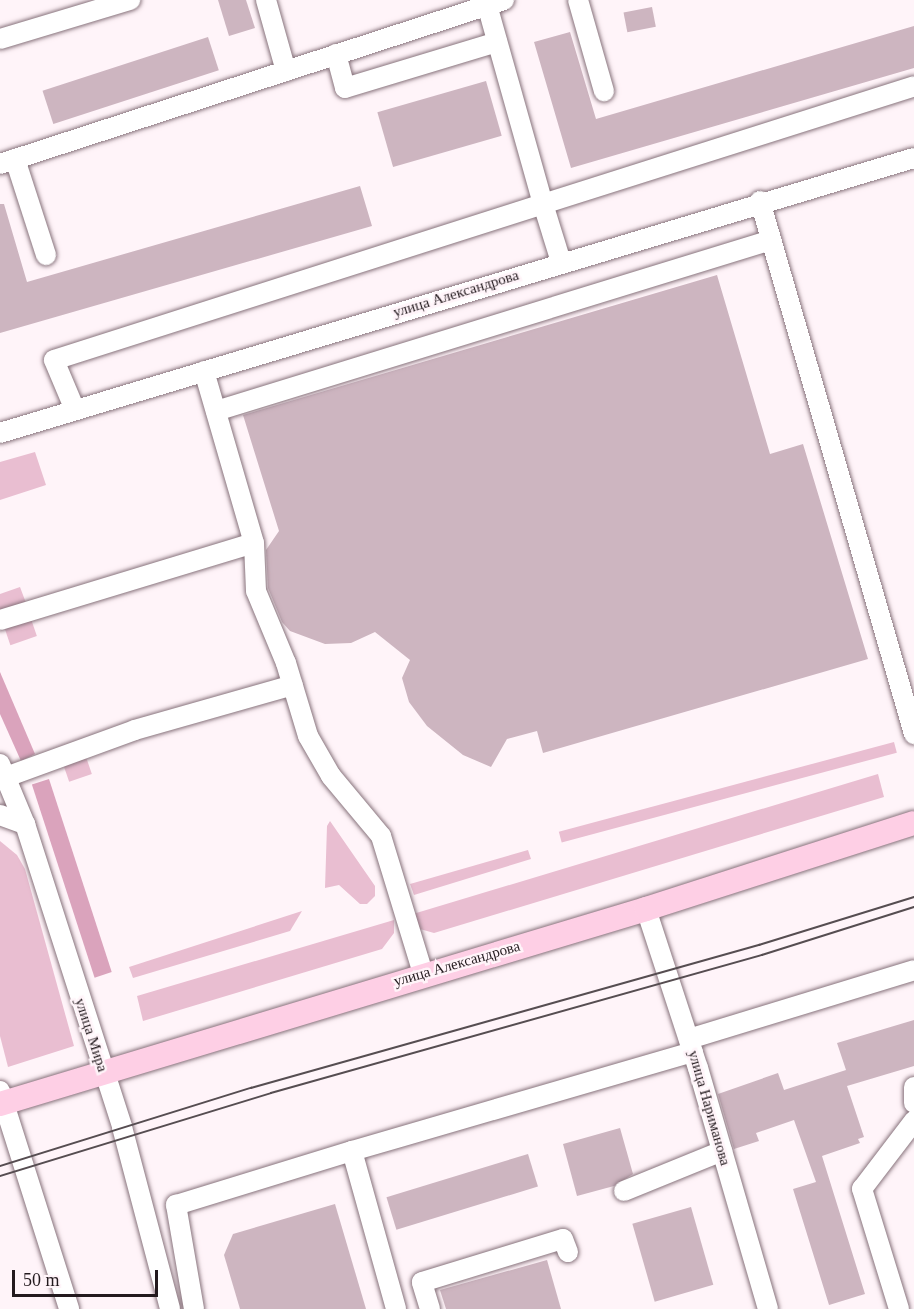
<!DOCTYPE html>
<html>
<head>
<meta charset="utf-8">
<style>
  body { margin:0 }
  #map { position:relative; width:914px; height:1309px; overflow:hidden; background:#fff4f9; font-family:Georgia,serif }
  div>[style] { position:absolute }
  .green>* { inset:0; background:#e9bed1; transform-origin:0 0 }
  .forest>* { inset:0; background:#daa3bc; transform-origin:0 0 }
  .building>* { inset:0; background:#cdb5c0; transform-origin:0 0 }
  .roads { filter:drop-shadow(0 0 2px #88737c) drop-shadow(0 0 2px #88737c) }
  .minor>* { height:20px; margin:-10px; padding:0 10px; transform-origin:10px; border-radius:10px; background:#fff }
  .major>* { height:24px; margin:-12px; padding:0 12px; transform-origin:12px; border-radius:12px; background:#fecfe5 }
  .tram>* { height:1.5px; margin:-0.75px; padding:0 0.75px; transform-origin:0.75px; border-radius:0.75px; background:#564d51 }
  span { translate:-50% -50%; white-space:nowrap; text-align:center; line-height:1.15; -webkit-text-stroke:5px #fff4f9; paint-order:stroke }
  .street-label { font-size:15px; color:#231a1e }
  .scale { position:absolute; left:12px; top:1270px; width:146px; height:27px; box-sizing:border-box; border:3px solid #231a1e; border-top:0; padding-left:8px; font-size:18px; line-height:21px; white-space:nowrap; color:#231a1e; -webkit-text-stroke:4px #fff4f9; paint-order:stroke }
</style>
</head>
<body>
<div id="map">
  <div class="green">
    <i style="clip-path:polygon(35px 452px,46px 485px,0 500px,0 462px)"></i>
    <i style="clip-path:polygon(20px 587px,26px 603px,0 612px,0 594px)"></i>
    <i style="left:31px;top:619px;width:18px;height:28px;rotate:71deg"></i>
    <i style="left:894px;top:742px;width:11px;height:347px;rotate:75deg"></i>
    <i style="left:86px;top:757px;width:18px;height:24px;rotate:71deg"></i>
    <i style="clip-path:polygon(878px 774px,884px 797px,434px 933px,420px 929px,413px 914px)"></i>
    <i style="clip-path:polygon(330px 821px,375px 886px,375px 896px,367px 904px,360px 904px,339px 885px,325px 888px,327px 826px)"></i>
    <i style="clip-path:polygon(0 841px,17px 855px,25px 869px,74px 1046px,8px 1067px,0 1036px)"></i>
    <i style="clip-path:polygon(528px 850px,531px 859px,414px 895px,410px 884px)"></i>
    <i style="clip-path:polygon(302px 911px,290px 931px,133px 978px,129px 967px)"></i>
    <i style="clip-path:polygon(394px 920px,394px 933px,382px 949px,143px 1021px,137px 996px)"></i>
  </div>
  <div class="forest">
    <i style="clip-path:polygon(0 672px,35px 754px,21px 761px,0 714px)"></i>
    <i style="left:49px;top:779px;width:203px;height:18px;rotate:72deg"></i>
  </div>
  <div class="building">
    <i style="clip-path:polygon(218px 0,246px 0,255px 28px,229px 36px)"></i>
    <i style="left:652px;top:7px;width:20px;height:29px;rotate:79deg"></i>
    <i style="clip-path:polygon(914px 26px,914px 68px,571px 168px,534px 42px,570px 32px,596px 119px)"></i>
    <i style="left:208px;top:37px;width:35px;height:174px;rotate:72deg"></i>
    <i style="left:486px;top:81px;width:57px;height:113px;rotate:74deg"></i>
    <i style="clip-path:polygon(360px 186px,372px 226px,0 333px,0 204px,4px 204px,27px 282px)"></i>
    <i style="clip-path:polygon(717px 275px,770px 454px,803px 444px,868px 659px,543px 753px,537px 731px,507px 739px,491px 767px,463px 755px,427px 726px,409px 702px,402px 678px,410px 660px,375px 632px,351px 643px,325px 644px,290px 631px,282px 622px,268px 588px,266px 550px,279px 531px,243px 415px)"></i>
    <i style="clip-path:polygon(914px 1020px,914px 1066px,847px 1086px,864px 1137px,858px 1139px,860px 1143px,822px 1156px,865px 1294px,829px 1305px,793px 1189px,816px 1182px,794px 1120px,756px 1133px,759px 1141px,734px 1149px,718px 1094px,778px 1073px,784px 1090px,846px 1070px,837px 1043px)"></i>
    <i style="clip-path:polygon(620px 1128px,633px 1174px,614px 1186px,577px 1196px,563px 1144px)"></i>
    <i style="left:528px;top:1154px;width:34px;height:148px;rotate:73deg"></i>
    <i style="clip-path:polygon(335px 1204px,366px 1309px,240px 1309px,224px 1255px,233px 1234px)"></i>
    <i style="left:691px;top:1207px;width:81px;height:61px;rotate:74deg"></i>
    <i style="clip-path:polygon(547px 1260px,561px 1309px,446px 1309px,440px 1290px)"></i>
  </div>
  <div class="roads">
    <div class="minor">
      <i style="left:266px;top:0;width:74px;rotate:74.3deg"></i>
      <i style="left:578px;top:0;width:95px;rotate:74.1deg"></i>
      <i style="left:0;top:39px;width:136px;rotate:-16.7deg"></i>
      <i style="left:336px;top:54px;width:35px;rotate:75deg"></i>
      <i style="left:345px;top:88px;width:159px;rotate:-16.8deg"></i>
      <i style="left:15px;top:159px;width:101px;rotate:72.1deg"></i>
      <i style="left:0;top:164px;width:530px;rotate:-18.02deg"></i>
      <i style="left:760px;top:201px;width:555px;rotate:73.88deg"></i>
      <i style="left:561px;top:262px;width:61px;rotate:-107.2deg"></i>
      <i style="left:543px;top:204px;width:389px;rotate:-17.6deg"></i>
      <i style="left:204px;top:371px;width:179px;rotate:73.8deg"></i>
      <i style="left:254px;top:543px;width:48px;rotate:87.6deg"></i>
      <i style="left:256px;top:591px;width:78px;rotate:67.4deg"></i>
      <i style="left:286px;top:663px;width:76px;rotate:73.2deg"></i>
      <i style="left:308px;top:736px;width:46px;rotate:60.1deg"></i>
      <i style="left:331px;top:776px;width:78px;rotate:50.2deg"></i>
      <i style="left:381px;top:836px;width:143px;rotate:73deg"></i>
      <i style="left:75px;top:410px;width:54px;rotate:-112.8deg"></i>
      <i style="left:54px;top:360px;width:513px;rotate:-17.69deg"></i>
      <i style="left:543px;top:204px;width:207px;rotate:-105.7deg"></i>
      <i style="left:216px;top:411px;width:581px;rotate:-17.12deg"></i>
      <i style="left:0;top:433px;width:954px;rotate:-16.75deg"></i>
      <i style="left:0;top:620px;width:265px;rotate:-16.9deg"></i>
      <i style="left:0;top:764px;width:65px;rotate:67.4deg"></i>
      <i style="left:25px;top:824px;width:318px;rotate:72.2deg"></i>
      <i style="left:122px;top:1127px;width:188px;rotate:75.2deg"></i>
      <i style="left:6px;top:777px;width:137px;rotate:-20deg"></i>
      <i style="left:135px;top:730px;width:164px;rotate:-15.9deg"></i>
      <i style="left:0;top:815px;width:27px;rotate:20deg"></i>
      <i style="left:646px;top:909px;width:167px;rotate:71.9deg"></i>
      <i style="left:698px;top:1068px;width:251px;rotate:73.8deg"></i>
      <i style="left:689px;top:1039px;width:235px;rotate:-17deg"></i>
      <i style="left:914px;top:1087px;width:16px;rotate:90deg"></i>
      <i style="left:0;top:1091px;width:229px;rotate:72.4deg"></i>
      <i style="left:352px;top:1151px;width:355px;rotate:-16.2deg"></i>
      <i style="left:624px;top:1191px;width:106px;rotate:-22.2deg"></i>
      <i style="left:194px;top:1309px;width:106px;rotate:-99.8deg"></i>
      <i style="left:176px;top:1205px;width:184px;rotate:-17.1deg"></i>
      <i style="left:352px;top:1151px;width:164px;rotate:74.4deg"></i>
      <i style="left:430px;top:1309px;width:28px;rotate:-107deg"></i>
      <i style="left:422px;top:1282px;width:147px;rotate:-17deg"></i>
      <i style="left:563px;top:1239px;width:14px;rotate:69deg"></i>
      <i style="left:899px;top:1309px;width:126px;rotate:-107.1deg"></i>
      <i style="left:862px;top:1189px;width:86px;rotate:-52.6deg"></i>
    </div>
    <div class="major">
      <i style="left:0;top:1104px;width:675px;rotate:-16.8deg"></i>
      <i style="left:646px;top:909px;width:281px;rotate:-17.8deg"></i>
    </div>
  </div>
  <div class="tram">
    <i style="left:0;top:1166px;width:263px;rotate:-17.3deg"></i>
    <i style="left:251px;top:1088px;width:528px;rotate:-15.72deg"></i>
    <i style="left:759px;top:945px;width:162px;rotate:-17.2deg"></i>
    <i style="left:0;top:1176px;width:283px;rotate:-17deg"></i>
    <i style="left:271px;top:1093px;width:510px;rotate:-15.7deg"></i>
    <i style="left:762px;top:955px;width:159px;rotate:-17.5deg"></i>
  </div>
  <div class="street-label">
    <span style="left:456px;top:294px;rotate:-17deg">улица Александрова</span>
    <span style="left:457px;top:964px;rotate:-16deg">улица Александрова</span>
    <span style="left:91px;top:1035px;rotate:72deg">улица Мира</span>
    <span style="left:709px;top:1108px;rotate:74deg">улица Нариманова</span>
  </div>
  <div class="scale">50 m</div>
</div>
</body>
</html>
